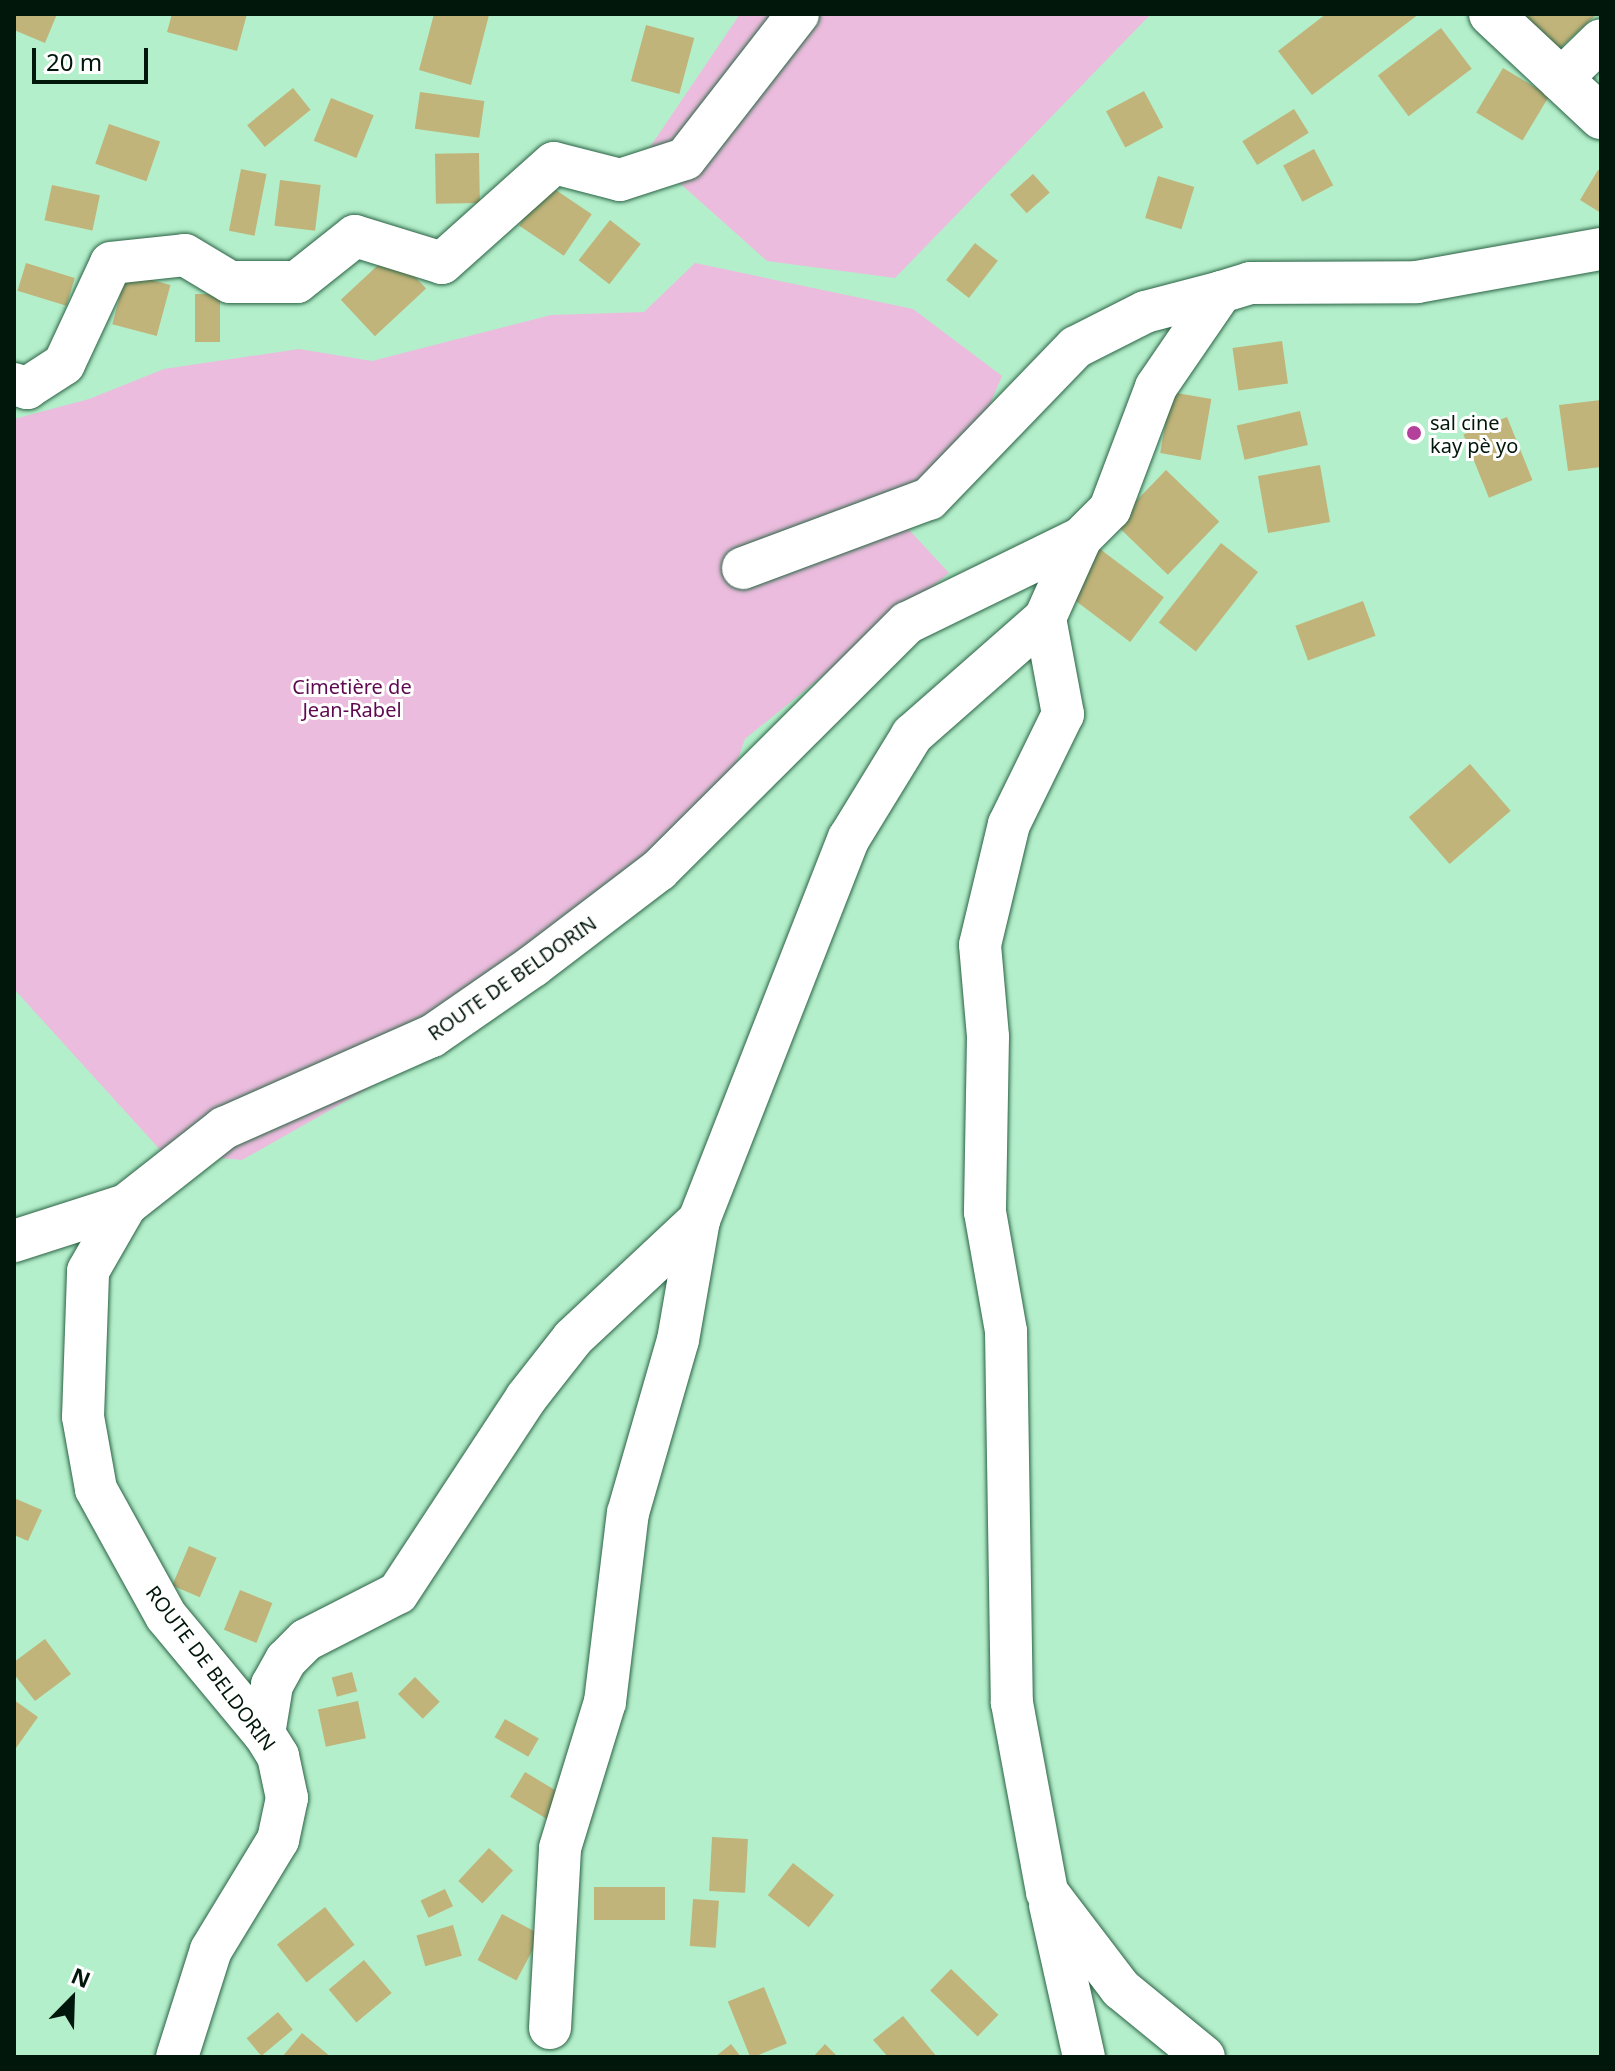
<!DOCTYPE html>
<html>
<head>
<meta charset="utf-8">
<style>
  body { margin:0 }
  #map { position:relative; width:1615px; height:2071px; overflow:hidden; background:#b4efcb; font-family:"Noto Sans",sans-serif }
  div>[style] { position:absolute }
  .green>* { inset:0; background:#ebbcdd }
  .building>* { inset:0; background:#c1b47a; transform-origin:0 0 }
  .roads { filter:drop-shadow(0 0 2px #2b6345) drop-shadow(0 0 2px #2b6345) }
  .street>* { height:42px; margin:-21px; padding:0 21px; transform-origin:21px; border-radius:21px; background:#fff }
  .secondary>* { height:44px; margin:-22px; padding:0 22px; transform-origin:22px; border-radius:22px; background:#fff }
  .dots>* { width:22px; height:22px; translate:-50% -50%; box-sizing:border-box; border:4px solid #fff; border-radius:50% }
  span { translate:-50% -50%; white-space:nowrap; text-align:center; line-height:1.15; -webkit-text-stroke:6px #fff; paint-order:stroke }
  .poi-label { font-size:20px; color:#02170b }
  .left { translate:0 -50%; text-align:left }
  .park-label { font-size:20px; color:#5e094f }
  .street-label { font-size:20px; color:#02170b }
  .frame { position:absolute; inset:0; border:16px solid #02170b; pointer-events:none }
  .north { position:absolute; left:32px; top:1959px; width:80px; height:80px; -webkit-text-stroke:6px #fff; paint-order:stroke; rotate:23deg; font-size:22px; font-weight:700; line-height:32px; text-align:center; color:#02170b }
  .north::after { content:''; display:block; margin:auto; width:28px; height:36px; background:#02170b; clip-path:polygon(50% 0,100% 100%,50% 72%,0 100%) }
  .scale { position:absolute; left:32px; top:48px; width:116px; height:36px; box-sizing:border-box; border:4px solid #02170b; border-top:0; padding-left:10px; font-size:24px; line-height:28px; white-space:nowrap; color:#02170b; -webkit-text-stroke:6px #fff; paint-order:stroke }
</style>
</head>
<body>
<div id="map">
  <div class="green">
    <i style="clip-path:polygon(740px 14px,1151px 14px,895px 278px,767px 261px,646px 153px)"></i>
    <i style="clip-path:polygon(695px 263px,913px 309px,1002px 376px,972px 447px,900px 520px,949px 573px,745px 739px,719px 812px,420px 1059px,242px 1160px,163px 1153px,14px 989px,14px 419px,89px 399px,164px 369px,299px 349px,372px 361px,551px 315px,644px 312px)"></i>
  </div>
  <div class="building">
    <i style="clip-path:polygon(14px 14px,57px 14px,45px 43px,14px 30px)"></i>
    <i style="clip-path:polygon(172px 14px,247px 14px,237px 51px,167px 32px)"></i>
    <i style="clip-path:polygon(434px 14px,489px 15px,471px 85px,419px 70px)"></i>
    <i style="clip-path:polygon(1326px 14px,1419px 14px,1312px 95px,1278px 51px)"></i>
    <i style="clip-path:polygon(1503px 14px,1597px 14px,1547px 60px)"></i>
    <i style="left:646px;top:25px;width:50px;height:58px;rotate:15deg"></i>
    <i style="left:1441px;top:28px;width:51px;height:79px;rotate:53deg"></i>
    <i style="left:1503px;top:68px;width:54px;height:52px;rotate:31deg"></i>
    <i style="left:293px;top:88px;width:28px;height:59px;rotate:51deg"></i>
    <i style="left:1144px;top:91px;width:41px;height:43px;rotate:62deg"></i>
    <i style="left:420px;top:92px;width:65px;height:37px;rotate:8deg"></i>
    <i style="left:331px;top:98px;width:46px;height:46px;rotate:22deg"></i>
    <i style="left:1294px;top:109px;width:28px;height:61px;rotate:58deg"></i>
    <i style="left:109px;top:124px;width:54px;height:42px;rotate:19deg"></i>
    <i style="left:1314px;top:149px;width:41px;height:35px;rotate:62deg"></i>
    <i style="left:479px;top:153px;width:50px;height:44px;rotate:89deg"></i>
    <i style="left:241px;top:169px;width:26px;height:63px;rotate:11deg"></i>
    <i style="clip-path:polygon(1598px 170px,1601px 172px,1601px 213px,1580px 200px)"></i>
    <i style="left:1033px;top:174px;width:25px;height:31px;rotate:48deg"></i>
    <i style="left:1158px;top:176px;width:38px;height:44px;rotate:17deg"></i>
    <i style="left:280px;top:180px;width:41px;height:46px;rotate:7deg"></i>
    <i style="left:547px;top:184px;width:54px;height:50px;rotate:34deg"></i>
    <i style="left:52px;top:185px;width:49px;height:36px;rotate:12deg"></i>
    <i style="left:610px;top:220px;width:39px;height:51px;rotate:38deg"></i>
    <i style="left:975px;top:243px;width:29px;height:47px;rotate:38deg"></i>
    <i style="left:392px;top:252px;width:50px;height:70px;rotate:47deg"></i>
    <i style="left:26px;top:263px;width:51px;height:29px;rotate:17deg"></i>
    <i style="left:126px;top:273px;width:46px;height:53px;rotate:15deg"></i>
    <i style="left:195px;top:294px;width:25px;height:48px"></i>
    <i style="left:1282px;top:341px;width:43px;height:50px;rotate:82deg"></i>
    <i style="left:1171px;top:392px;width:41px;height:62px;rotate:10deg"></i>
    <i style="clip-path:polygon(1601px 400px,1601px 467px,1568px 471px,1559px 405px)"></i>
    <i style="left:1300px;top:411px;width:35px;height:65px;rotate:77deg"></i>
    <i style="left:1507px;top:417px;width:68px;height:47px;rotate:68deg"></i>
    <i style="left:1320px;top:465px;width:58px;height:63px;rotate:80deg"></i>
    <i style="left:1166px;top:470px;width:74px;height:74px;rotate:44deg"></i>
    <i style="left:1221px;top:543px;width:47px;height:101px;rotate:38deg"></i>
    <i style="left:1096px;top:546px;width:85px;height:56px;rotate:37deg"></i>
    <i style="left:1363px;top:601px;width:37px;height:72px;rotate:70deg"></i>
    <i style="left:1470px;top:764px;width:62px;height:81px;rotate:49deg"></i>
    <i style="clip-path:polygon(14px 1498px,42px 1510px,28px 1541px,14px 1535px)"></i>
    <i style="left:189px;top:1546px;width:30px;height:43px;rotate:23deg"></i>
    <i style="left:240px;top:1590px;width:35px;height:43px;rotate:22deg"></i>
    <i style="clip-path:polygon(45px 1639px,71px 1674px,35px 1701px,14px 1674px,14px 1662px)"></i>
    <i style="left:352px;top:1672px;width:20px;height:21px;rotate:75deg"></i>
    <i style="left:415px;top:1677px;width:35px;height:24px;rotate:45deg"></i>
    <i style="clip-path:polygon(14px 1700px,38px 1717px,16px 1748px,14px 1746px)"></i>
    <i style="left:358px;top:1701px;width:38px;height:41px;rotate:78deg"></i>
    <i style="left:505px;top:1719px;width:39px;height:21px;rotate:30deg"></i>
    <i style="left:525px;top:1772px;width:44px;height:29px;rotate:31deg"></i>
    <i style="left:712px;top:1837px;width:36px;height:54px;rotate:3deg"></i>
    <i style="left:489px;top:1848px;width:33px;height:45px;rotate:43deg"></i>
    <i style="left:793px;top:1863px;width:52px;height:41px;rotate:38deg"></i>
    <i style="left:594px;top:1887px;width:71px;height:33px"></i>
    <i style="left:445px;top:1889px;width:19px;height:27px;rotate:65deg"></i>
    <i style="left:693px;top:1899px;width:26px;height:47px;rotate:4deg"></i>
    <i style="left:325px;top:1907px;width:48px;height:61px;rotate:52deg"></i>
    <i style="left:502px;top:1914px;width:44px;height:52px;rotate:28deg"></i>
    <i style="left:453px;top:1925px;width:32px;height:38px;rotate:74deg"></i>
    <i style="left:364px;top:1960px;width:43px;height:46px;rotate:50deg"></i>
    <i style="left:951px;top:1969px;width:66px;height:30px;rotate:44deg"></i>
    <i style="left:764px;top:1987px;width:61px;height:39px;rotate:68deg"></i>
    <i style="left:278px;top:2012px;width:23px;height:41px;rotate:50deg"></i>
    <i style="clip-path:polygon(903px 2016px,937px 2057px,888px 2057px,873px 2040px)"></i>
    <i style="clip-path:polygon(302px 2033px,331px 2057px,282px 2057px)"></i>
    <i style="clip-path:polygon(731px 2044px,741px 2057px,715px 2057px)"></i>
    <i style="clip-path:polygon(825px 2044px,838px 2057px,813px 2057px)"></i>
  </div>
  <div class="roads">
    <div class="street">
      <i style="left:1560px;top:80px;width:57px;rotate:-44.3deg"></i>
      <i style="left:14px;top:384px;width:14px;rotate:17deg"></i>
      <i style="left:27px;top:388px;width:44px;rotate:-33deg"></i>
      <i style="left:64px;top:364px;width:111px;rotate:-65deg"></i>
      <i style="left:111px;top:263px;width:74px;rotate:-6.2deg"></i>
      <i style="left:185px;top:255px;width:52px;rotate:31deg"></i>
      <i style="left:230px;top:282px;width:67px"></i>
      <i style="left:297px;top:282px;width:74px;rotate:-38.4deg"></i>
      <i style="left:355px;top:236px;width:91px;rotate:17.2deg"></i>
      <i style="left:442px;top:263px;width:150px;rotate:-41.8deg"></i>
      <i style="left:554px;top:163px;width:68px;rotate:14.4deg"></i>
      <i style="left:620px;top:180px;width:68px;rotate:-17.9deg"></i>
      <i style="left:685px;top:159px;width:184px;rotate:-52.1deg"></i>
      <i style="left:1081px;top:538px;width:88px;rotate:114.2deg"></i>
      <i style="left:1045px;top:618px;width:98px;rotate:79.4deg"></i>
      <i style="left:1063px;top:714px;width:123px;rotate:116.1deg"></i>
      <i style="left:1009px;top:824px;width:124px;rotate:103.5deg"></i>
      <i style="left:980px;top:945px;width:92px;rotate:85deg"></i>
      <i style="left:988px;top:1037px;width:175px;rotate:91deg"></i>
      <i style="left:985px;top:1212px;width:121px;rotate:80deg"></i>
      <i style="left:1006px;top:1331px;width:372px;rotate:89.1deg"></i>
      <i style="left:1012px;top:1703px;width:192px;rotate:79.5deg"></i>
      <i style="left:1047px;top:1892px;width:122px;rotate:52.7deg"></i>
      <i style="left:1121px;top:1989px;width:107px;rotate:39.3deg"></i>
      <i style="left:743px;top:568px;width:198px;rotate:-20.4deg"></i>
      <i style="left:929px;top:499px;width:211px;rotate:-46deg"></i>
      <i style="left:1076px;top:347px;width:77px;rotate:-26.9deg"></i>
      <i style="left:1145px;top:312px;width:79px;rotate:-14.7deg"></i>
      <i style="left:14px;top:1241px;width:118px;rotate:-17.8deg"></i>
      <i style="left:264px;top:1734px;width:50px;rotate:-80.7deg"></i>
      <i style="left:272px;top:1685px;width:29px;rotate:-61deg"></i>
      <i style="left:286px;top:1660px;width:28px;rotate:-45deg"></i>
      <i style="left:306px;top:1640px;width:103px;rotate:-27.1deg"></i>
      <i style="left:398px;top:1593px;width:233px;rotate:-56.7deg"></i>
      <i style="left:526px;top:1398px;width:76px;rotate:-51.9deg"></i>
      <i style="left:573px;top:1338px;width:173px;rotate:-43.1deg"></i>
      <i style="left:699px;top:1220px;width:410px;rotate:-68.6deg"></i>
      <i style="left:849px;top:838px;width:121px;rotate:-58.5deg"></i>
      <i style="left:912px;top:735px;width:177px;rotate:-41.3deg"></i>
      <i style="left:1050px;top:1905px;width:156px;rotate:77.4deg"></i>
      <i style="left:550px;top:2028px;width:180px;rotate:-86.8deg"></i>
      <i style="left:560px;top:1848px;width:153px;rotate:-72.9deg"></i>
      <i style="left:605px;top:1702px;width:190px;rotate:-83.1deg"></i>
      <i style="left:628px;top:1513px;width:180px;rotate:-73.9deg"></i>
      <i style="left:678px;top:1340px;width:122px;rotate:-80.1deg"></i>
      <i style="left:177px;top:2057px;width:112px;rotate:-72.4deg"></i>
      <i style="left:211px;top:1950px;width:129px;rotate:-58.7deg"></i>
      <i style="left:278px;top:1840px;width:43px;rotate:-77.9deg"></i>
      <i style="left:287px;top:1798px;width:43px;rotate:-102.1deg"></i>
      <i style="left:278px;top:1756px;width:26px;rotate:-122deg"></i>
      <i style="left:264px;top:1734px;width:153px;rotate:-129.7deg"></i>
      <i style="left:166px;top:1616px;width:145px;rotate:-118.9deg"></i>
      <i style="left:96px;top:1489px;width:73px;rotate:-100.2deg"></i>
      <i style="left:83px;top:1417px;width:146px;rotate:-88deg"></i>
      <i style="left:88px;top:1271px;width:76px;rotate:-60.1deg"></i>
      <i style="left:126px;top:1205px;width:125px;rotate:-38.2deg"></i>
      <i style="left:224px;top:1128px;width:227px;rotate:-23.9deg"></i>
      <i style="left:432px;top:1036px;width:123px;rotate:-34.7deg"></i>
      <i style="left:533px;top:966px;width:158px;rotate:-37.3deg"></i>
      <i style="left:659px;top:870px;width:350px;rotate:-44.9deg"></i>
      <i style="left:907px;top:623px;width:194px;rotate:-26deg"></i>
      <i style="left:1081px;top:538px;width:41px;rotate:-45deg"></i>
      <i style="left:1110px;top:509px;width:130px;rotate:-69.3deg"></i>
      <i style="left:1156px;top:387px;width:115px;rotate:-55.6deg"></i>
      <i style="left:1221px;top:292px;width:30px;rotate:-17deg"></i>
      <i style="left:1250px;top:283px;width:167px;rotate:-0.3deg"></i>
      <i style="left:1417px;top:282px;width:187px;rotate:-10.2deg"></i>
    </div>
    <div class="secondary">
      <i style="left:1491px;top:14px;width:151px;rotate:43.1deg"></i>
    </div>
  </div>
  <div class="dots">
    <i style="left:1414px;top:433px;background:#b3409a"></i>
  </div>
  <div class="poi-label">
    <span class="left" style="left:1430px;top:434px">sal cine<br>kay pè yo</span>
  </div>
  <div class="park-label">
    <span style="left:352px;top:698px">Cimetière de<br>Jean-Rabel</span>
  </div>
  <div class="street-label">
    <span style="left:512px;top:978px;rotate:-35deg">ROUTE DE BELDORIN</span>
    <span style="left:211px;top:1668px;rotate:53deg">ROUTE DE BELDORIN</span>
  </div>
  <div class="frame"></div>
  <div class="north">N</div>
  <div class="scale">20 m</div>
</div>
</body>
</html>
